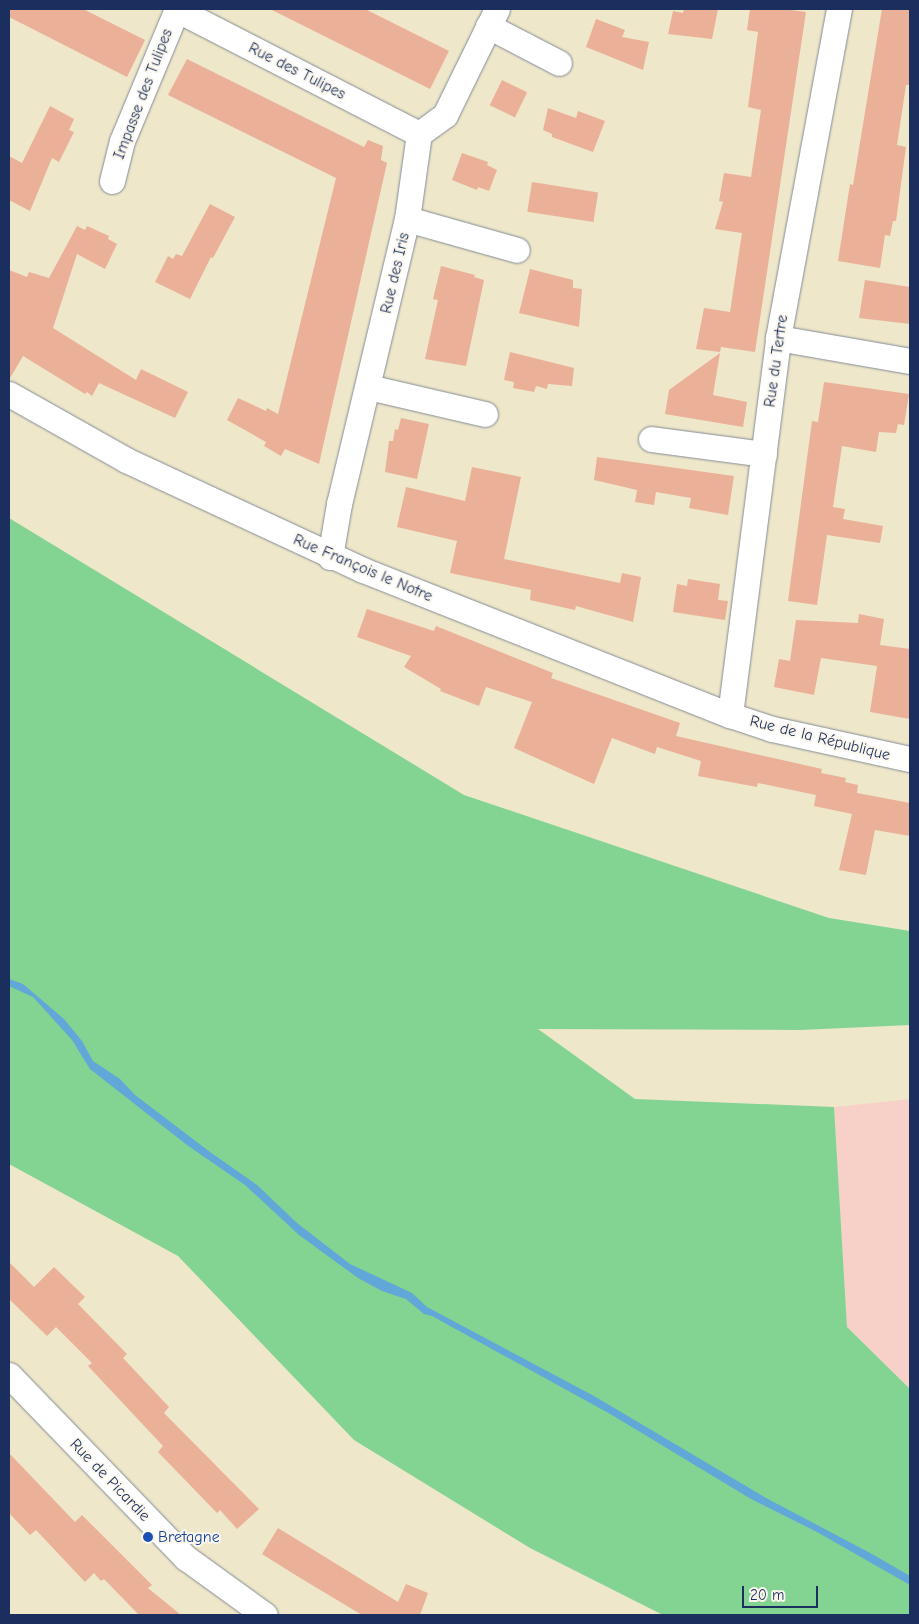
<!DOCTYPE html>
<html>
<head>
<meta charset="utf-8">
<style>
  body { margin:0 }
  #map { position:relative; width:919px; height:1624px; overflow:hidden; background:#eee7ca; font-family:"Comic Neue",sans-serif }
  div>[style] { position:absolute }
  .built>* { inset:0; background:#f7d1c8 }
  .green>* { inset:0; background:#83d393 }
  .water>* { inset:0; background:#61a7d7 }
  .building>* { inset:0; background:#ebb098; transform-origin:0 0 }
  .roads { filter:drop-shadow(0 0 1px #848b94) drop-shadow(0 0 1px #848b94) }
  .street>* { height:25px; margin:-12.5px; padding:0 12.5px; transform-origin:12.5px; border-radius:12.5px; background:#fff }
  .dots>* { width:14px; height:14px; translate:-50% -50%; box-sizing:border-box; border:2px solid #fbf7ec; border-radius:50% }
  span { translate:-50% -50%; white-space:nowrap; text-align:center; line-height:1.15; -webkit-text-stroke:4px #fbf7ec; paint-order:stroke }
  .street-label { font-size:16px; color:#1b2f5e }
  .transit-label { font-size:16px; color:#164399 }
  .left { translate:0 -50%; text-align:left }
  .frame { position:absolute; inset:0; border:10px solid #1b2f5e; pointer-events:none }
  .scale { position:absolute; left:742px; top:1586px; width:76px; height:22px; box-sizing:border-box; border:2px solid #1b2f5e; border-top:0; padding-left:6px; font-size:15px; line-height:18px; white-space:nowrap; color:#1b2f5e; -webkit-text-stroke:4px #fbf7ec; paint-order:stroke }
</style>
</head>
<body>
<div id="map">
  <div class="built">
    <i style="clip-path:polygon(910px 1099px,910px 1389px,847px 1327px,834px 1107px)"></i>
  </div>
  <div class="green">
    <i style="clip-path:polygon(9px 518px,464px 795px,829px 918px,910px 931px,910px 1025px,800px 1030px,538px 1029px,635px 1099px,834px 1107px,847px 1327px,910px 1389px,910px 1615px,663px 1615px,530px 1548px,354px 1440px,178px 1256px,9px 1164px)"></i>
  </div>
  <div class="water">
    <i style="clip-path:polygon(9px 979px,23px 984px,64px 1019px,82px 1041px,93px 1061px,120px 1079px,135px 1095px,210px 1152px,257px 1185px,297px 1223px,350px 1264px,412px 1293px,427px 1307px,594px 1396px,766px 1498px,872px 1554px,910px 1576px,910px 1585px,817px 1532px,751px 1499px,612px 1415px,432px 1316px,424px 1314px,406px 1299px,382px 1291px,358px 1278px,299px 1235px,245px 1185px,187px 1145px,90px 1069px,72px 1040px,53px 1019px,33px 997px,9px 986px)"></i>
  </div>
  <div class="building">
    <i style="clip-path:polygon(9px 9px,83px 9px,145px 40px,127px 77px,9px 17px)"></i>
    <i style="clip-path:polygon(270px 9px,365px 9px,449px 51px,430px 89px)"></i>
    <i style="clip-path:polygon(684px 9px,718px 9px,712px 39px,668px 34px,673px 11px,683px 13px)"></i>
    <i style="clip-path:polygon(750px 9px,784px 9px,806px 12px,755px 352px,721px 347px,720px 352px,696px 349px,704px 308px,730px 312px,738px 259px,742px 233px,715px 229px,723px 202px,719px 201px,724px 173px,751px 177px,761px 110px,748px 107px,758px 32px,747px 30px)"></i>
    <i style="clip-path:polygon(882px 9px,910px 9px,910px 85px,906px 85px,897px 145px,906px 147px,896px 221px,893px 221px,890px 236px,885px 235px,880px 268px,838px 261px,850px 184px,853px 185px)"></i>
    <i style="clip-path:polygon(596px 19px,625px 30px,622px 37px,649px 42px,643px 70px,586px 47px)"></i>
    <i style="clip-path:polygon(187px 59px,364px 147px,368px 140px,383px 146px,381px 160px,387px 163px,319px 464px,285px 449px,281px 456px,264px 446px,266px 442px,227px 420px,238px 398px,266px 411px,267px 408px,278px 414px,336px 178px,168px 95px)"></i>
    <i style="left:502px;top:80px;width:28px;height:28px;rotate:26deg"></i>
    <i style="clip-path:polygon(50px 106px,74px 119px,69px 130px,74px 132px,59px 162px,52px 158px,30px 211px,9px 200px,9px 156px,22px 163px)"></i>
    <i style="clip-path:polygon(548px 108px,576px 118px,578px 111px,605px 121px,593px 152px,552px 137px,552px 134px,543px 130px)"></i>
    <i style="clip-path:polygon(462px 153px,488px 162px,487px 165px,497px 170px,489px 191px,478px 187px,477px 190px,452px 180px)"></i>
    <i style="left:532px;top:182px;width:67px;height:30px;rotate:9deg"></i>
    <i style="clip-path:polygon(210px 204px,235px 217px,213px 258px,211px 257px,190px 299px,155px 282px,168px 256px,173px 259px,176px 254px,182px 256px)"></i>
    <i style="clip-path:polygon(77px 226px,85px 230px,87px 226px,109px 236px,108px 239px,117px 244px,105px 269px,77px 254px,53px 328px,136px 380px,141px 369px,188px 392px,175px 418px,99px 383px,92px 396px,87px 392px,85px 394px,23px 356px,9px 380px,9px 270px,27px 277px,29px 272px,49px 278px)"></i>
    <i style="clip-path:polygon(441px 266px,475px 275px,474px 277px,484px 280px,466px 366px,425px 359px,438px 300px,433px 299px)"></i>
    <i style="clip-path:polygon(530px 269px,573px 280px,573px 288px,582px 289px,579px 327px,519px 313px)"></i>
    <i style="clip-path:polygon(865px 280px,910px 287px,910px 324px,859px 318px)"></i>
    <i style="clip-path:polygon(510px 352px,574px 368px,572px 386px,548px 384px,547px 389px,536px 386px,534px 392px,513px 388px,514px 382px,504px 380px)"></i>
    <i style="clip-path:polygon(720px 353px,713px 395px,747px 402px,743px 427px,665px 414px,669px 390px)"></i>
    <i style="clip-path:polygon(824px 382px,909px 394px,904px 425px,898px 424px,896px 433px,879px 432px,876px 452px,842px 446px,833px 507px,845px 509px,843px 519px,883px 526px,880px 543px,827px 535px,817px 605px,788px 601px,812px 421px,818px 422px)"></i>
    <i style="clip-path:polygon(401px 418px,429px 424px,417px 479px,385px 472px,389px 441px,393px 441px,395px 429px,398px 430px)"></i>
    <i style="clip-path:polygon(597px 457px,734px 476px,728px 515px,689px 508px,691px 498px,656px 492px,654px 505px,635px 502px,637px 490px,594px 480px)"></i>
    <i style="clip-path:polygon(472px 467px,521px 477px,504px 559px,620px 583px,622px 573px,641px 577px,633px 622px,576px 606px,575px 610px,530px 600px,531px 590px,450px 573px,457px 541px,397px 527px,406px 487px,465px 501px)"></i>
    <i style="clip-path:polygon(688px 579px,720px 584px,718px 600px,728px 601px,725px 620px,673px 612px,677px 584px,687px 586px)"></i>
    <i style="clip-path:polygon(367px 609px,434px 631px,436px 626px,553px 673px,551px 678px,680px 723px,676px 736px,822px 769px,821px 773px,846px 778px,845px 782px,858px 785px,857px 793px,910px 803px,910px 836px,875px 830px,866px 875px,839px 870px,852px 814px,814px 806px,816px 795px,758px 783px,757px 787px,698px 776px,701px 761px,657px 747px,655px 754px,612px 738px,594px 784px,514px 748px,532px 702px,486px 687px,479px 706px,440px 691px,441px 689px,404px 667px,411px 656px,357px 637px)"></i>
    <i style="clip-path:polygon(859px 614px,884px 619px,880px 645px,910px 649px,910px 719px,870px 712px,877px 666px,821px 658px,814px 695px,774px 687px,779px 659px,790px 661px,796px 620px,858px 623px)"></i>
    <i style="clip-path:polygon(9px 1262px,34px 1287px,54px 1267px,85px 1297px,78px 1304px,127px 1354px,123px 1358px,169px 1407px,164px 1413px,259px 1509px,237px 1529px,220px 1510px,217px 1513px,158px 1452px,163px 1446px,88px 1366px,92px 1363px,56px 1327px,47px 1336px,9px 1299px)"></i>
    <i style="clip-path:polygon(9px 1453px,75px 1522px,82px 1515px,152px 1585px,148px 1588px,181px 1615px,139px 1615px,104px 1579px,101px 1581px,94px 1573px,85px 1582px,36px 1530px,30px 1535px,9px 1513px)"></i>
    <i style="clip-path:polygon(278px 1528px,398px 1602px,406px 1584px,428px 1593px,420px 1615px,362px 1615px,297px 1576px,262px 1554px)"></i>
  </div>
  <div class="roads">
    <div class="street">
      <i style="left:176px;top:9px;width:273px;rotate:27.2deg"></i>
      <i style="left:488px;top:26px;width:80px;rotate:27.5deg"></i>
      <i style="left:112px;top:181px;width:41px;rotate:-76deg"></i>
      <i style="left:122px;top:141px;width:143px;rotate:-67.4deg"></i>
      <i style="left:407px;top:219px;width:114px;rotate:15.7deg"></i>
      <i style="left:778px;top:338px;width:134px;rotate:9.9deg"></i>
      <i style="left:368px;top:387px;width:120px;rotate:13deg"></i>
      <i style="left:9px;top:394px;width:134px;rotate:29.4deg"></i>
      <i style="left:126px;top:460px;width:261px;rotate:24.9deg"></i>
      <i style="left:363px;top:570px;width:395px;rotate:21.6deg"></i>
      <i style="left:730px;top:715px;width:44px;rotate:18.4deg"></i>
      <i style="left:772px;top:729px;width:141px;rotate:12.3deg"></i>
      <i style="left:651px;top:439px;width:114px;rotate:7.6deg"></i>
      <i style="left:330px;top:557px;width:54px;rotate:-80.4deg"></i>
      <i style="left:339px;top:504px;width:293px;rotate:-76.6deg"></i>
      <i style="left:407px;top:219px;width:86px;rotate:-82deg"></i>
      <i style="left:419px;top:134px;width:32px;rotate:-36deg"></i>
      <i style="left:445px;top:115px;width:118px;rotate:-63.9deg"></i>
      <i style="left:730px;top:715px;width:380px;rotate:-82.7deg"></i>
      <i style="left:778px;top:338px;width:335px;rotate:-79.5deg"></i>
      <i style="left:9px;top:1375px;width:255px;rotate:46deg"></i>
      <i style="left:186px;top:1558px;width:97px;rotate:35.8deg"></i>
    </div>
  </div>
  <div class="dots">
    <i style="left:148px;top:1537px;background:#1a4fb4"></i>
  </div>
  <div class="street-label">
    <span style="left:297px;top:71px;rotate:27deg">Rue des Tulipes</span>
    <span style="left:143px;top:94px;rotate:-69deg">Impasse des Tulipes</span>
    <span style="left:395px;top:273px;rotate:-77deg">Rue des Iris</span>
    <span style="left:776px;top:361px;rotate:-82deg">Rue du Tertre</span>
    <span style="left:363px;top:568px;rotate:23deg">Rue François le Notre</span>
    <span style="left:820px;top:738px;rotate:14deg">Rue de la République</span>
    <span style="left:110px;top:1480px;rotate:46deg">Rue de Picardie</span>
  </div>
  <div class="transit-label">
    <span class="left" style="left:158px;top:1537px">Bretagne</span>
  </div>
  <div class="frame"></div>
  <div class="scale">20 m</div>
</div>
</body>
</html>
